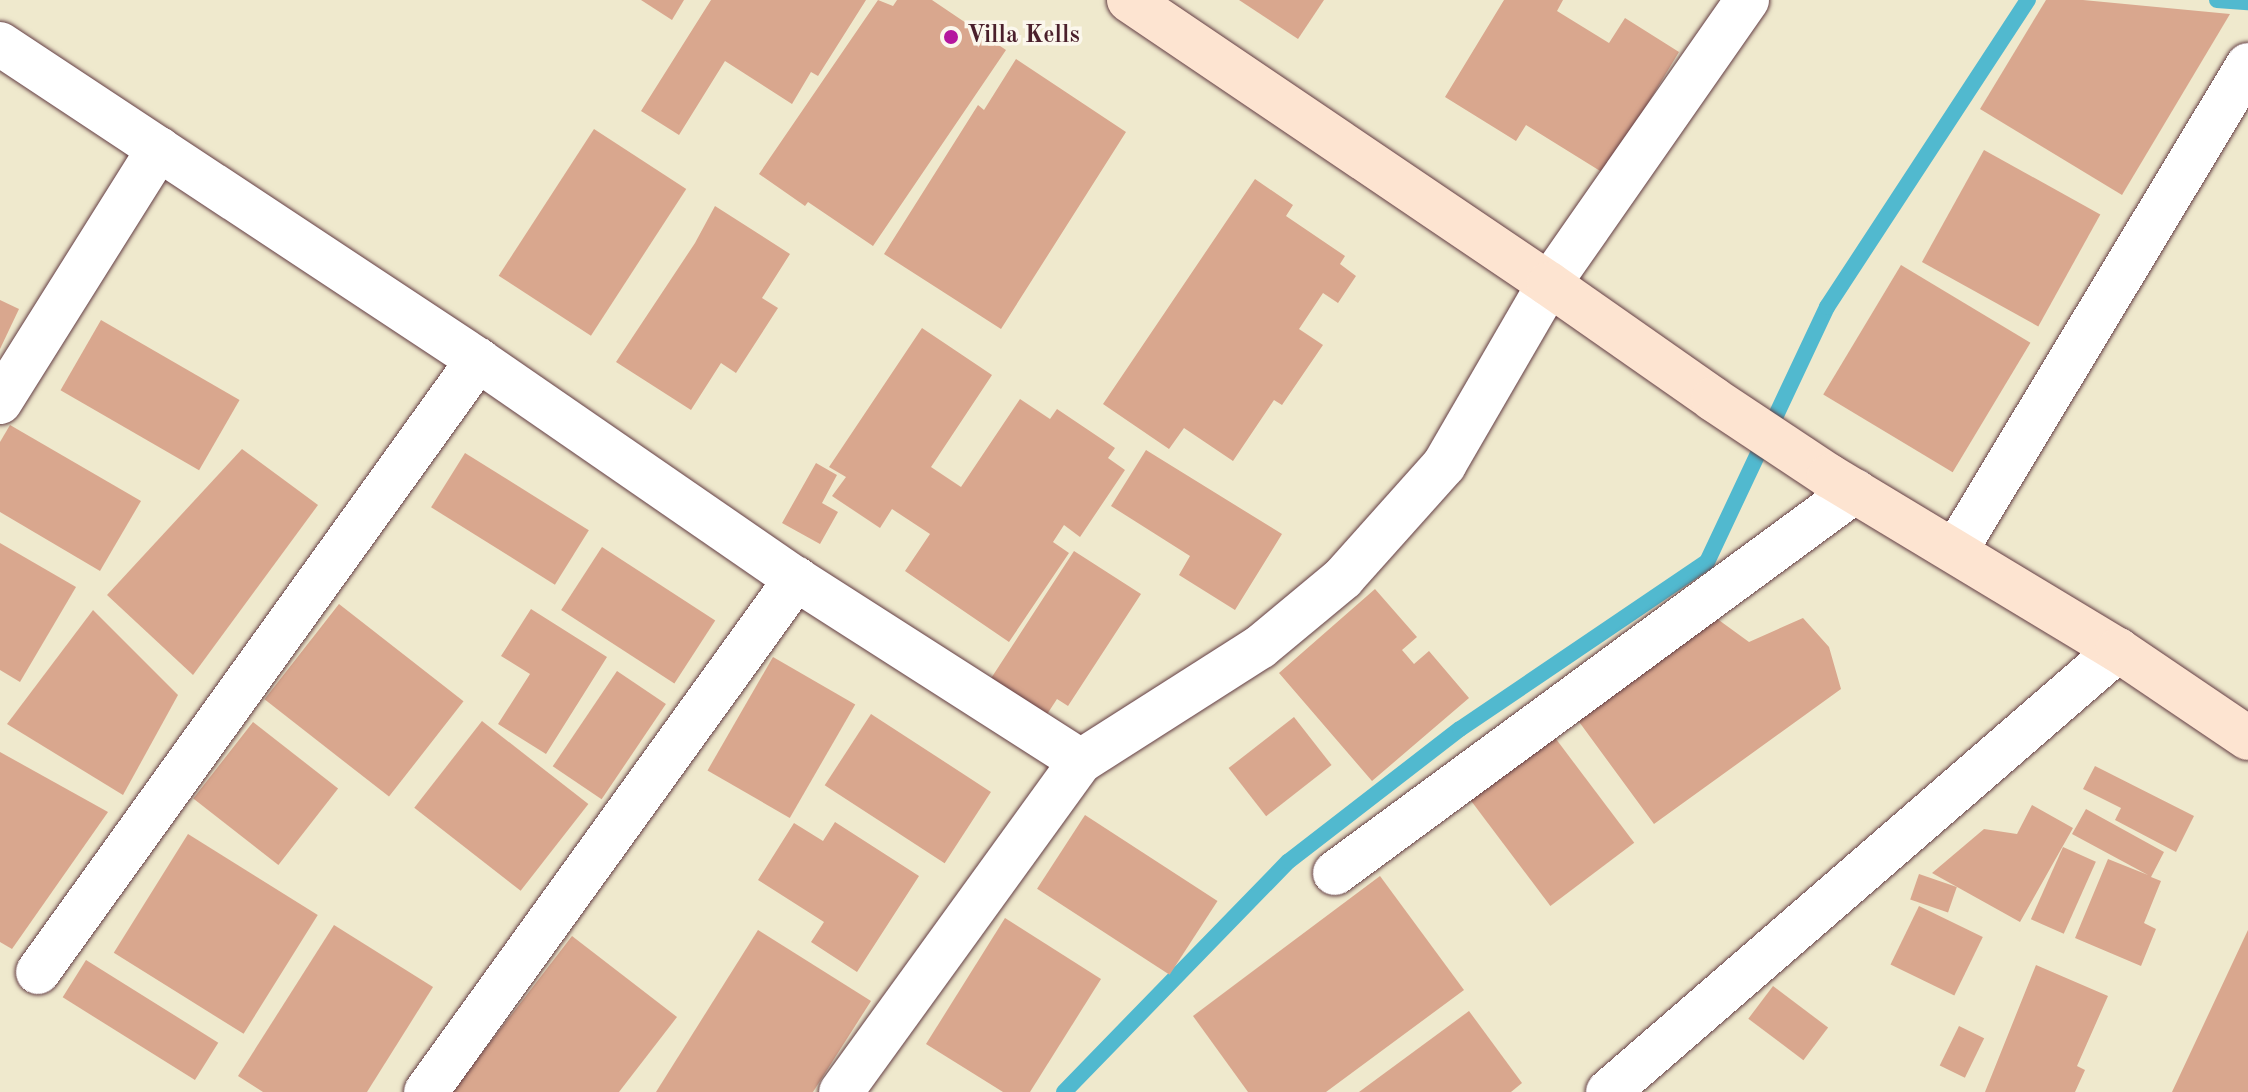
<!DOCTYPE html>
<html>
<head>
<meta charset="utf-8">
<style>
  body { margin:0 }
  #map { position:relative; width:2248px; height:1092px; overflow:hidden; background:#efe9cd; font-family:"Old Standard TT",serif }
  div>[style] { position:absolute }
  .stream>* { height:16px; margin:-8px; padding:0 8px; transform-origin:8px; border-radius:8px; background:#51b9cf }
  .building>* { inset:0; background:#d9a78e; transform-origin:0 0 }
  .roads { filter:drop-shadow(0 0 2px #633d43) drop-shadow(0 0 2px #633d43) }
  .street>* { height:44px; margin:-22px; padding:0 22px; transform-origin:22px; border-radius:22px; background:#fff }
  .secondary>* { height:44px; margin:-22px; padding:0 22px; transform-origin:22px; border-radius:22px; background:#fde4d1 }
  .dots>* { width:22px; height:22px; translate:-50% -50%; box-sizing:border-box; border:4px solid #fbf7ec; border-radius:50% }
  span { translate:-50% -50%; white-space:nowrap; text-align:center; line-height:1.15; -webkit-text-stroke:7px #fbf7ec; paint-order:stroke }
  .poi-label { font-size:24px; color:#4a1f2b; font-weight:700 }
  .left { translate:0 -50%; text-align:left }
</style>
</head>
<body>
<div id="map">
  <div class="stream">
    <i style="left:2217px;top:0;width:31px;rotate:4deg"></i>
    <i style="left:1064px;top:1092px;width:322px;rotate:-45.8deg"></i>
    <i style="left:1289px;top:861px;width:216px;rotate:-37.7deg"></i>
    <i style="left:1460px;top:729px;width:298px;rotate:-34.1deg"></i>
    <i style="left:1707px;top:562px;width:282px;rotate:-64.8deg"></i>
    <i style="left:1827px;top:307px;width:367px;rotate:-56.8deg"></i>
  </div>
  <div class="building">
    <i style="clip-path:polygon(641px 0,684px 0,672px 20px)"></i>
    <i style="clip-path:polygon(711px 0,866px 0,818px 76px,811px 72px,792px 104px,725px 61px,679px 135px,641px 111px)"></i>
    <i style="clip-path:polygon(878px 0,893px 6px,897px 0,932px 0,1006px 50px,873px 246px,808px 202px,805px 206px,759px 174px)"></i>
    <i style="clip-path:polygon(1239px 0,1324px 0,1298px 39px)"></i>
    <i style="clip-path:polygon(1504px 0,1563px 0,1557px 11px,1609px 43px,1625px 18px,1679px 52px,1605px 174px,1526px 125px,1516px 141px,1445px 97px)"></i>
    <i style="clip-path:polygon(2046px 0,2083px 0,2230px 14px,2122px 195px,1980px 109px)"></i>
    <i style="clip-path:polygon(1016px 59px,1126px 132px,1001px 329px,884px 254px,978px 105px,984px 110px)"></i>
    <i style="left:594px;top:129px;width:110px;height:175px;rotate:33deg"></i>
    <i style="left:1984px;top:150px;width:133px;height:128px;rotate:29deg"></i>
    <i style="clip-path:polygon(1255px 179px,1293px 205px,1286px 216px,1345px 256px,1340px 264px,1356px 276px,1338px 303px,1323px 293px,1299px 329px,1323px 345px,1282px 405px,1274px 400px,1233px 461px,1184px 428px,1169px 449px,1103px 404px)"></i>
    <i style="clip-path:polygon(715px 206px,790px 254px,762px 298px,778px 308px,736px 373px,721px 363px,691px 410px,616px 362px,695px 243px)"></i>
    <i style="left:1901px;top:265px;width:151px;height:151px;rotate:31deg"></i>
    <i style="clip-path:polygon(0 300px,19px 309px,0 349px)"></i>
    <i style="left:101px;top:320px;width:160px;height:81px;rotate:30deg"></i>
    <i style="clip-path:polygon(922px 328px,992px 375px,931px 467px,961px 487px,1020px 399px,1050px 419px,1057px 409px,1115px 448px,1108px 458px,1125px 470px,1080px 537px,1064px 525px,1053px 542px,1069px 553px,1009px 642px,905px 571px,930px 534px,892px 509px,880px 528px,832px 496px,846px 477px,829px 467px)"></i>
    <i style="clip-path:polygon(10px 425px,141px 501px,100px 571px,0 512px,0 442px)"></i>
    <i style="clip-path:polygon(242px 449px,318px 505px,193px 675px,107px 595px)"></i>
    <i style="clip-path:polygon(1146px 450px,1282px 534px,1235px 610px,1179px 575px,1190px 556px,1111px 506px)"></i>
    <i style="left:465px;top:453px;width:146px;height:64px;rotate:32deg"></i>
    <i style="clip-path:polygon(816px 463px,837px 475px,822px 503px,838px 512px,820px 544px,782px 523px)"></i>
    <i style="clip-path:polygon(0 543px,76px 587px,20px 682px,0 670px)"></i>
    <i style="left:602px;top:547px;width:135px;height:75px;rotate:33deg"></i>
    <i style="clip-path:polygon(1074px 551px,1141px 594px,1068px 706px,1057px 699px,1042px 722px,986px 686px)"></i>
    <i style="clip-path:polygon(1375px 589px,1417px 637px,1402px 650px,1414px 664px,1429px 651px,1469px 698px,1372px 781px,1279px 673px)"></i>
    <i style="left:339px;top:604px;width:158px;height:121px;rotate:38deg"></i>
    <i style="clip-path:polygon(531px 609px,607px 657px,546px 754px,498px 724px,530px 674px,501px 656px)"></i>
    <i style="clip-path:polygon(93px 610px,178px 695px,123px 795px,7px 724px)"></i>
    <i style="clip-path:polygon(1716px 618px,1749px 642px,1803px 618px,1829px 647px,1841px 689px,1654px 824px,1577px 719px)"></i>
    <i style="left:773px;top:657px;width:95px;height:131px;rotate:30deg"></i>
    <i style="left:617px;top:671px;width:59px;height:115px;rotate:34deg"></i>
    <i style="left:871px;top:714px;width:143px;height:85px;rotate:33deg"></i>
    <i style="left:1294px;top:717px;width:61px;height:83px;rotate:52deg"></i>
    <i style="left:482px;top:721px;width:135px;height:110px;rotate:38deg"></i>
    <i style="left:253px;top:722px;width:108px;height:97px;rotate:38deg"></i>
    <i style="left:1553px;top:735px;width:135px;height:105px;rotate:53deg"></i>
    <i style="clip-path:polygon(0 752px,108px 812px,12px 949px,0 942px)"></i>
    <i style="clip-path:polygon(2095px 766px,2194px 816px,2176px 852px,2115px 820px,2121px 808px,2083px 789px)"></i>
    <i style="clip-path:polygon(2032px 805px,2073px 828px,2020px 922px,1932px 873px,1984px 829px,2017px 834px)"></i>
    <i style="clip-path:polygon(2086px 809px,2164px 852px,2151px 877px,2161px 881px,2144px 923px,2156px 929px,2141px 966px,2075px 938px,2108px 859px,2148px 875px,2072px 834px)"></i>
    <i style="left:1085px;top:815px;width:158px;height:88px;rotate:33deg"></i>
    <i style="clip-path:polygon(835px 822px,919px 876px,857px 972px,811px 942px,824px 922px,758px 880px,794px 823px,823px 841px)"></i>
    <i style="left:188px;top:834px;width:153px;height:140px;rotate:32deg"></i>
    <i style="left:2063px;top:847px;width:36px;height:79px;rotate:24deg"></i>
    <i style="left:1919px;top:874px;width:40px;height:27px;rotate:19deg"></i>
    <i style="clip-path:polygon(1380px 876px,1464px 990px,1326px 1092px,1248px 1092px,1193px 1016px)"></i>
    <i style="left:1919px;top:906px;width:71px;height:65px;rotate:26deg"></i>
    <i style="clip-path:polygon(1005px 918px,1101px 979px,1030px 1092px,1003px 1092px,926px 1044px)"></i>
    <i style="clip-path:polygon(334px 925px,433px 987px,367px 1092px,263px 1092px,238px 1076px)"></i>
    <i style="clip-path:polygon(758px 930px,871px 1001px,813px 1092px,656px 1092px)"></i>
    <i style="clip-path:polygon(2248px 930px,2248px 1092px,2172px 1092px)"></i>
    <i style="clip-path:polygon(572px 936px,677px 1017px,619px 1092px,452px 1092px)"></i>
    <i style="left:86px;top:960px;width:156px;height:44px;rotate:32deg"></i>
    <i style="clip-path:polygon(2036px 965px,2108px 996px,2077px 1066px,2085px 1070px,2075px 1092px,1985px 1092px)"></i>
    <i style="left:1773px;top:986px;width:69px;height:41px;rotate:37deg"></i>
    <i style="clip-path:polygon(1469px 1011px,1522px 1083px,1511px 1092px,1359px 1092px)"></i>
    <i style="left:1959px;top:1026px;width:28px;height:44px;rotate:26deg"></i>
  </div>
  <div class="roads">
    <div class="street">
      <i style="left:0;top:44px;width:573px;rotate:33.47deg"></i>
      <i style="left:478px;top:360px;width:386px;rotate:34.6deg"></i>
      <i style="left:796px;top:579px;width:338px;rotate:32.6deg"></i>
      <i style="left:0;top:402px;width:299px;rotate:-57.9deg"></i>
      <i style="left:1956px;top:550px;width:566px;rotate:-58.95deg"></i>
      <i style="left:1335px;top:873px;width:645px;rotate:-36.3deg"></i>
      <i style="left:38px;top:972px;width:754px;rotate:-54.29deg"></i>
      <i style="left:426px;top:1092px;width:633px;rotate:-54.2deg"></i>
      <i style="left:841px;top:1092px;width:409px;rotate:-54.1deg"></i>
      <i style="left:1081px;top:761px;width:212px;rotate:-32.5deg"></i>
      <i style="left:1260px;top:647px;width:108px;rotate:-39.7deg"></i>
      <i style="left:1343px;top:578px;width:152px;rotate:-48.2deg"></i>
      <i style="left:1444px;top:465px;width:209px;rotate:-59.9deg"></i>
      <i style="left:1549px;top:284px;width:346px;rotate:-55.1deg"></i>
      <i style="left:1608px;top:1092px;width:675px;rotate:-40.91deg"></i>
    </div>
    <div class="secondary">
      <i style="left:1129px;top:0;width:507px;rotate:34.07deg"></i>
      <i style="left:1549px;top:284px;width:200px;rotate:35deg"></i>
      <i style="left:1713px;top:399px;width:139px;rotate:33.6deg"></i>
      <i style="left:1829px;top:476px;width:337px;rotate:31.1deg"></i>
      <i style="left:2118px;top:650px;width:157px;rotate:34.1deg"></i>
    </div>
  </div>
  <div class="dots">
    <i style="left:951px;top:37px;background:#b5179e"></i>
  </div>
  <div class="poi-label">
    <span class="left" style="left:967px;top:37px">Villa Kells</span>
  </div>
</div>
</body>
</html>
